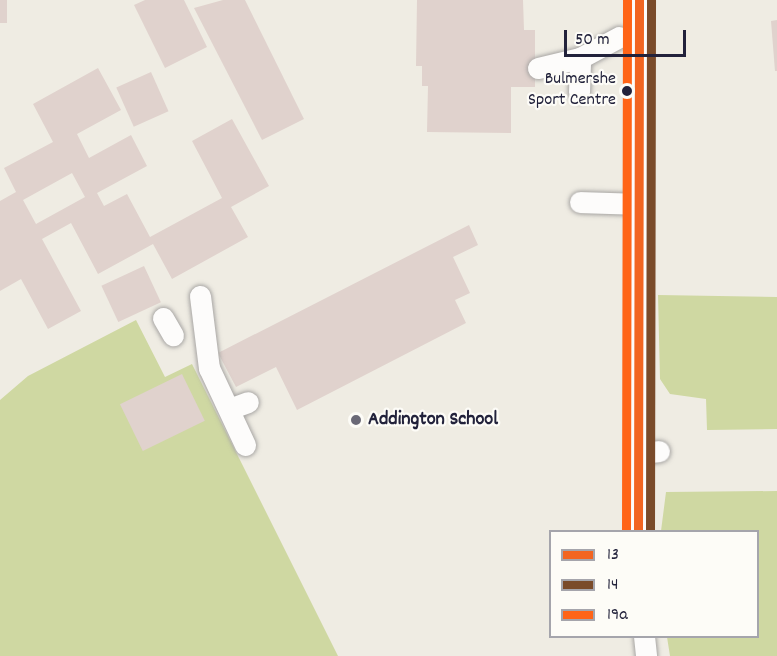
<!DOCTYPE html>
<html>
<head>
<meta charset="utf-8">
<style>
  body { margin:0 }
  #map { position:relative; width:777px; height:656px; overflow:hidden; background:#efece3; font-family:Dekko,sans-serif }
  div>[style] { position:absolute }
  .green>* { inset:0; background:#cfd8a2 }
  .building>* { inset:0; background:#e0d2cd; transform-origin:0 0 }
  .roads { filter:drop-shadow(0 0 2px #a8a6a4) drop-shadow(0 0 2px #a8a6a4) }
  .minor>* { height:21px; margin:-10.5px; padding:0 10.5px; transform-origin:10.5px; border-radius:10.5px; background:#fdfcfb }
  .bus-1>* { height:9px; margin:-4.5px; padding:0 4.5px; transform-origin:4.5px; border-radius:4.5px; background:#f26521 }
  .bus-2>* { height:9px; margin:-4.5px; padding:0 4.5px; transform-origin:4.5px; border-radius:4.5px; background:#7a4b2a }
  .bus-3>* { height:9px; margin:-4.5px; padding:0 4.5px; transform-origin:4.5px; border-radius:4.5px; background:#ff6417 }
  .dots>* { width:16px; height:16px; translate:-50% -50%; box-sizing:border-box; border:3px solid #fdfcf7; border-radius:50% }
  span { translate:-50% -50%; white-space:nowrap; text-align:center; line-height:1.15; -webkit-text-stroke:4.5px #fdfcf7; paint-order:stroke }
  .bus-label { font-size:18px; color:#22223b }
  .right { translate:-100% -50%; text-align:right }
  .poi-label { font-size:20px; color:#22223b; font-weight:700 }
  .left { translate:0 -50%; text-align:left }
  .legend { position:absolute; left:549px; top:530px; width:210px; height:108px; box-sizing:border-box; background:#fdfcf7; border:2px solid #a5a5ac; margin:0; padding:8px 10px; list-style:none; font-size:18px; color:#22223b }
  .legend li { display:flex; align-items:center; gap:12px; height:30px }
  .legend b { width:30px; border:2px solid #a5a5ac }
  .scale { position:absolute; left:564px; top:30px; width:122px; height:27px; box-sizing:border-box; border:3px solid #22223b; border-top:0; padding-left:8px; font-size:18px; line-height:21px; white-space:nowrap; color:#22223b; -webkit-text-stroke:4px #fdfcf7; paint-order:stroke }
</style>
</head>
<body>
<div id="map">
  <div class="green">
    <i style="clip-path:polygon(658px 295px,777px 297px,777px 429px,707px 430px,706px 399px,670px 394px,660px 379px)"></i>
    <i style="clip-path:polygon(136px 320px,165px 377px,192px 364px,338px 656px,0 656px,0 400px,28px 376px)"></i>
    <i style="clip-path:polygon(777px 491px,777px 656px,670px 656px,667px 637px,758px 636px,758px 532px,661px 531px,666px 492px)"></i>
  </div>
  <div class="building">
    <i style="left:0;top:0;width:7px;height:23px"></i>
    <i style="clip-path:polygon(145px 0,184px 0,207px 47px,165px 68px,134px 5px)"></i>
    <i style="clip-path:polygon(223px 0,245px 0,304px 119px,262px 140px,194px 8px)"></i>
    <i style="clip-path:polygon(417px 0,523px 0,524px 30px,535px 30px,535px 87px,511px 87px,511px 133px,427px 132px,428px 86px,422px 86px,422px 66px,416px 66px)"></i>
    <i style="clip-path:polygon(777px 20px,777px 71px,775px 71px,771px 21px)"></i>
    <i style="clip-path:polygon(evenodd,98px 68px,121px 110px,77px 134px,89px 158px,131px 135px,147px 166px,97px 193px,104px 206px,127px 194px,150px 237px,222px 198px,192px 141px,232px 119px,269px 186px,231px 207px,248px 237px,172px 279px,153px 244px,98px 274px,71px 223px,42px 239px,81px 311px,48px 329px,21px 279px,0 291px,0 201px,16px 192px,4px 168px,53px 142px,33px 104px,98px 68px,72px 173px,85px 197px,36px 224px,23px 200px,72px 173px)"></i>
    <i style="left:151px;top:72px;width:43px;height:38px;rotate:66deg"></i>
    <i style="clip-path:polygon(469px 225px,478px 245px,453px 257px,470px 293px,455px 300px,466px 323px,297px 410px,276px 367px,236px 387px,218px 353px)"></i>
    <i style="left:144px;top:266px;width:40px;height:47px;rotate:65deg"></i>
    <i style="left:182px;top:374px;width:52px;height:69px;rotate:64deg"></i>
  </div>
  <div class="roads">
    <div class="minor">
      <i style="left:538px;top:68px;width:43px;rotate:-13.4deg"></i>
      <i style="left:580px;top:58px;width:44px;rotate:-28.3deg"></i>
      <i style="left:579px;top:92px;width:34px;rotate:-88deg"></i>
      <i style="left:580px;top:202px;width:59px;rotate:1.9deg"></i>
      <i style="left:200px;top:296px;width:73px;rotate:82.9deg"></i>
      <i style="left:209px;top:368px;width:85px;rotate:64.9deg"></i>
      <i style="left:163px;top:318px;width:20px;rotate:60deg"></i>
      <i style="left:229px;top:409px;width:20px;rotate:-20deg"></i>
      <i style="left:638px;top:453px;width:21px;rotate:-5deg"></i>
      <i style="left:638px;top:532px;width:532px;rotate:-89.89deg"></i>
      <i style="left:644px;top:636px;width:20px;rotate:84deg"></i>
    </div>
  </div>
  <div class="bus-1">
    <i style="left:638px;top:532px;width:532px;rotate:-89.89deg"></i>
  </div>
  <div class="bus-2">
    <i style="left:650px;top:532px;width:532px;rotate:-89.89deg"></i>
  </div>
  <div class="bus-3">
    <i style="left:626px;top:532px;width:532px;rotate:-89.89deg"></i>
  </div>
  <div class="dots">
    <i style="left:627px;top:91px;background:#22223b"></i>
    <i style="left:356px;top:420px;background:#6a6976"></i>
  </div>
  <div class="bus-label">
    <span class="right" style="left:616px;top:91px">Bulmershe<br>Sport Centre</span>
  </div>
  <div class="poi-label">
    <span class="left" style="left:368px;top:420px">Addington School</span>
  </div>
  <ul class="legend">
  <li><b style="height:8px;background:#f26521"></b>13</li>
  <li><b style="height:8px;background:#7a4b2a"></b>14</li>
  <li><b style="height:8px;background:#ff6417"></b>19a</li>
  </ul>
  <div class="scale">50 m</div>
</div>
</body>
</html>
